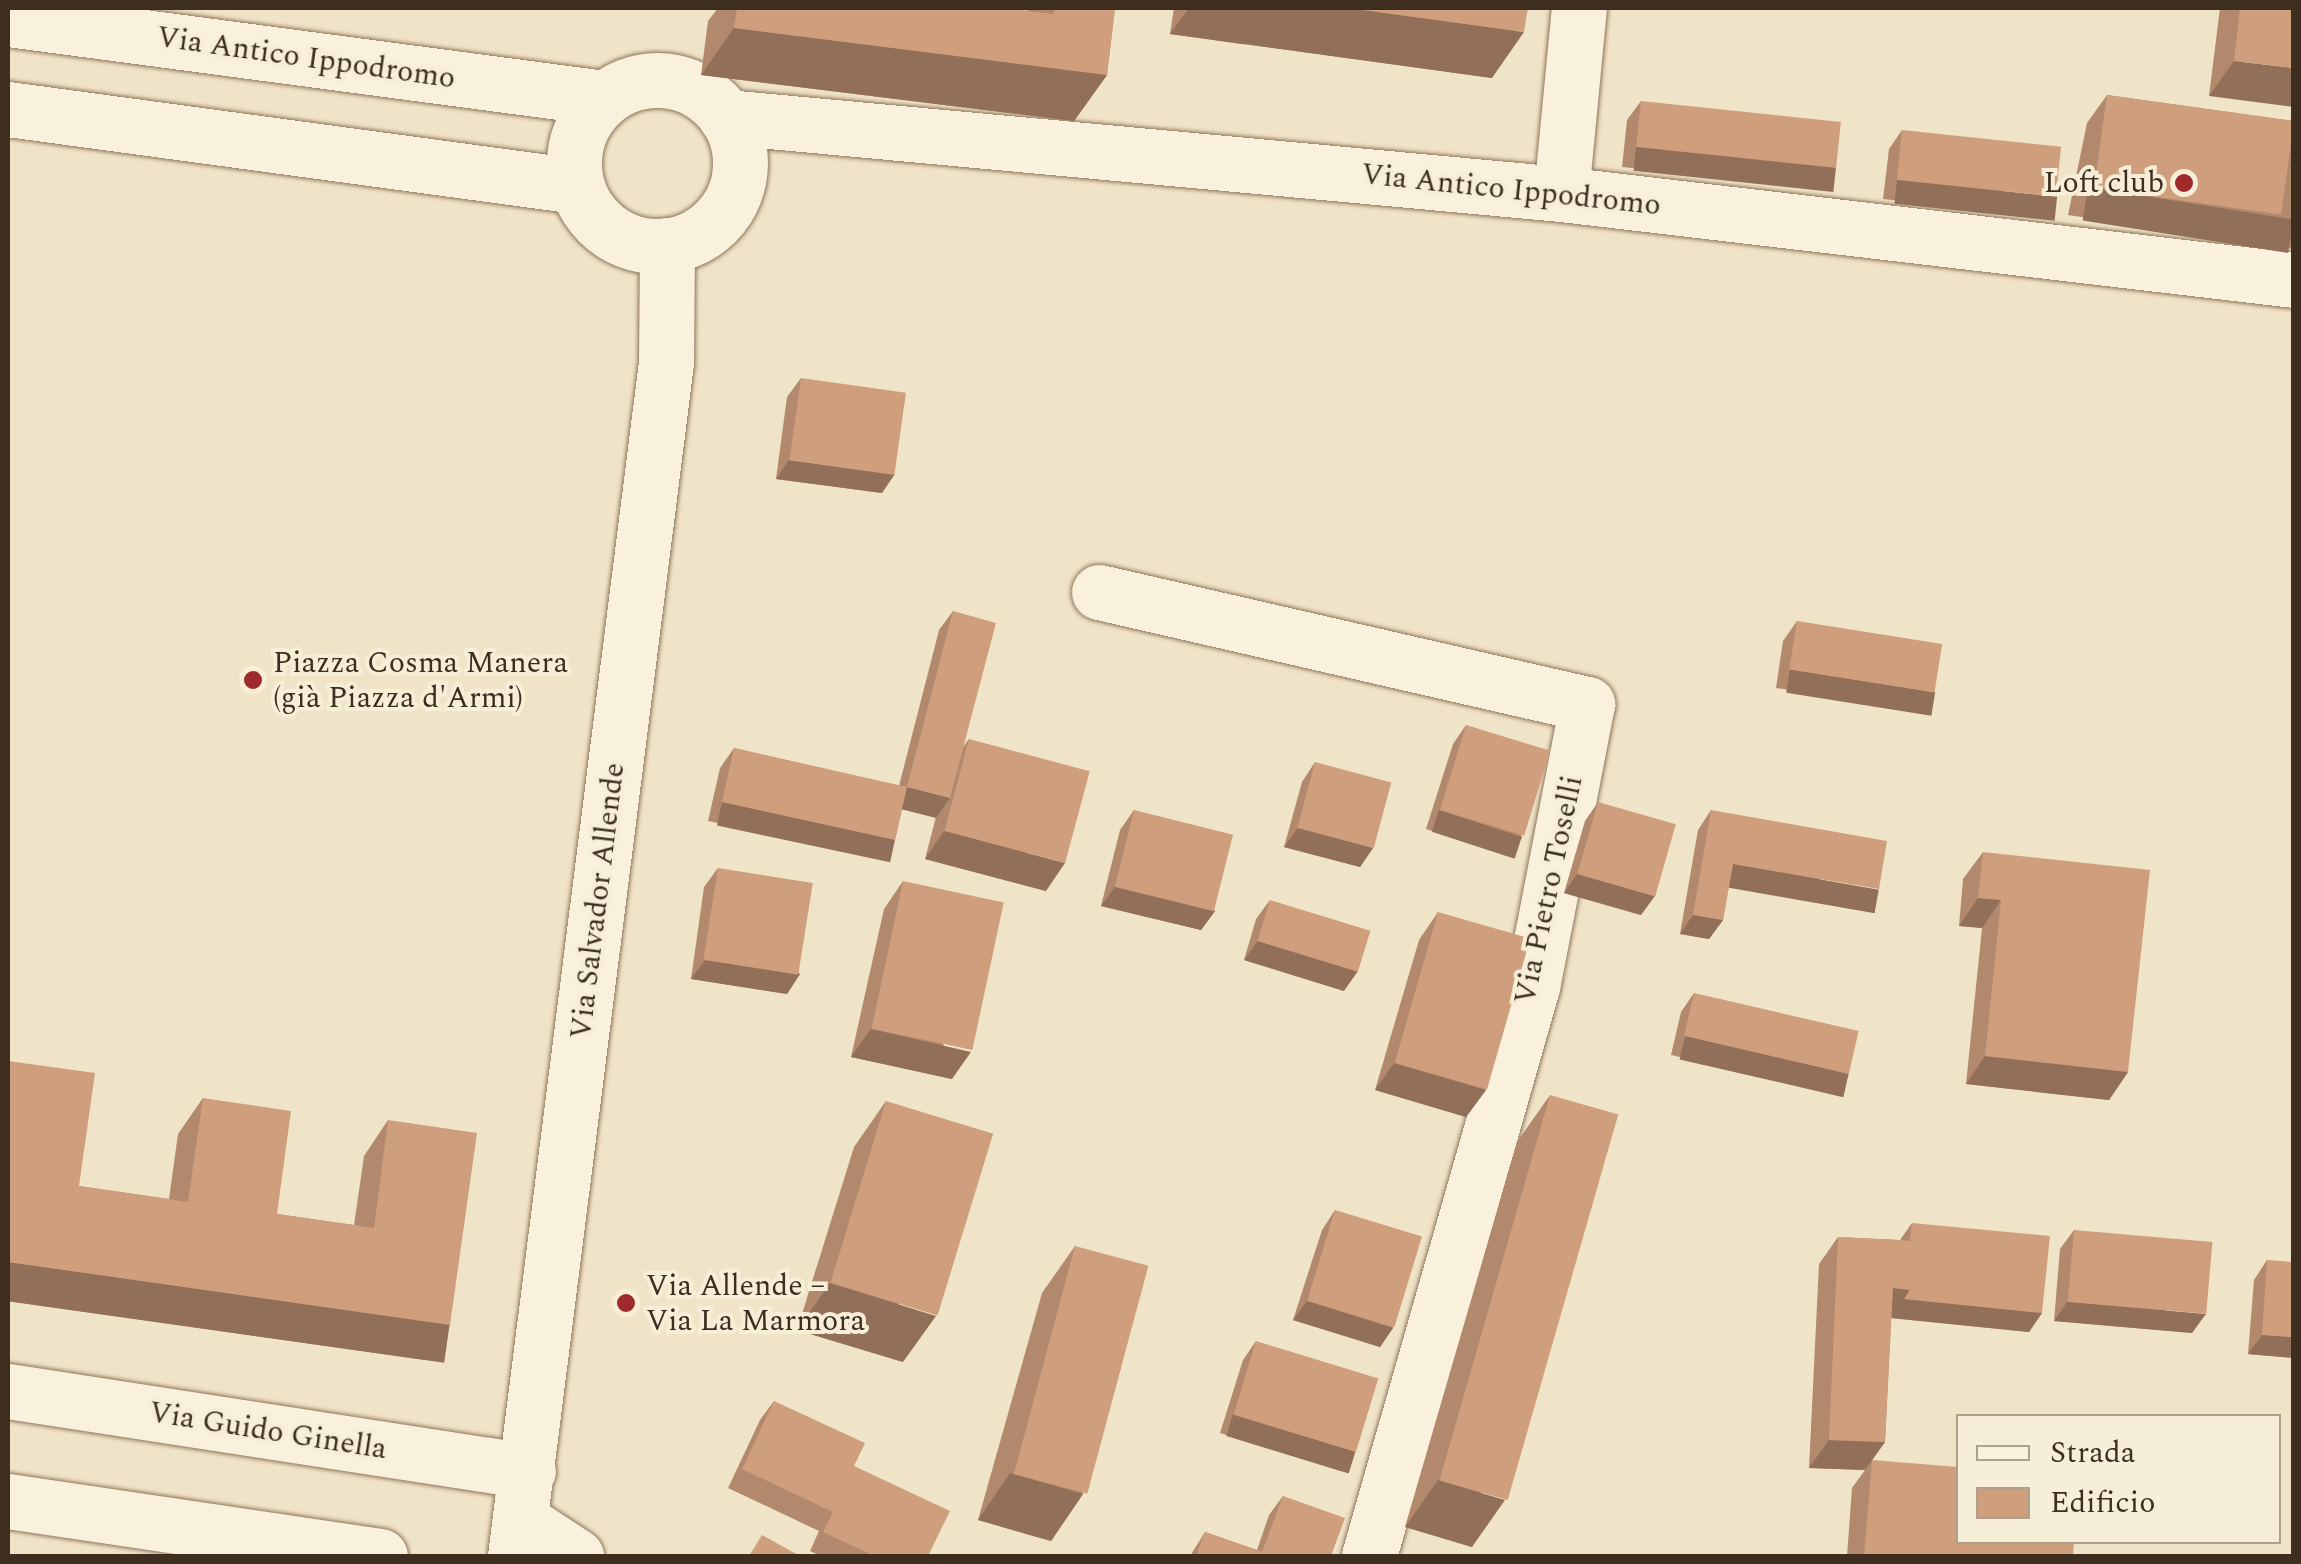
<!DOCTYPE html>
<html>
<head>
<meta charset="utf-8">
<style>
  body { margin:0 }
  #map { position:relative; width:2301px; height:1564px; overflow:hidden; background:#f0e4c8; font-family:Spectral,serif }
  div>[style] { position:absolute }
  .roads { filter:drop-shadow(0 0 2px #8d765c) drop-shadow(0 0 2px #8d765c) }
  .minor>* { height:55px; margin:-27.5px; padding:0 27.5px; transform-origin:27.5px; border-radius:27.5px; background:#faf1dc }
  .minor>.ring { margin:-27.5px; padding:0; box-sizing:content-box; background:none; border:55px solid #faf1dc; border-radius:50% }
  .wall>* { inset:0; background:#b2896c }
  .shaded-wall>* { inset:0; background:#916f58; transform-origin:0 0 }
  .building>* { inset:0; background:#cf9f7d; transform-origin:0 0 }
  .dots>* { width:28px; height:28px; translate:-50% -50%; box-sizing:border-box; border:5px solid #f7eed8; border-radius:50% }
  span { translate:-50% -50%; white-space:nowrap; text-align:center; line-height:1.15; -webkit-text-stroke:8px #f7eed8; paint-order:stroke }
  .street-label { font-size:30px; color:#3d2e20 }
  .poi-label { font-size:30px; color:#3d2e20 }
  .right { translate:-100% -50%; text-align:right }
  .left { translate:0 -50%; text-align:left }
  .frame { position:absolute; inset:0; border:10px solid #3d2e20; pointer-events:none }
  .legend { position:absolute; left:1956px; top:1414px; width:325px; height:130px; box-sizing:border-box; background:#f7eed8; border:2px solid #ada18e; margin:0; padding:12px 18px; list-style:none; font-size:30px; color:#3d2e20 }
  .legend li { display:flex; align-items:center; gap:20px; height:50px }
  .legend b { width:50px; border:2px solid #ada18e }
</style>
</head>
<body>
<div id="map">
  <div class="roads">
    <div class="minor">
      <i style="left:8px;top:19px;width:601px;rotate:7.55deg"></i>
      <i class="ring" style="left:574px;top:80px;width:111px;height:111px"></i>
      <i style="left:8px;top:109px;width:574px;rotate:7.71deg"></i>
      <i style="left:726px;top:117px;width:839px;rotate:5.27deg"></i>
      <i style="left:1561px;top:194px;width:738px;rotate:6.69deg"></i>
      <i style="left:1561px;top:194px;width:187px;rotate:-84.5deg"></i>
      <i style="left:1099px;top:592px;width:501px;rotate:12.93deg"></i>
      <i style="left:1587px;top:704px;width:288px;rotate:101deg"></i>
      <i style="left:1532px;top:987px;width:592px;rotate:105.99deg"></i>
      <i style="left:8px;top:1391px;width:526px;rotate:8.75deg"></i>
      <i style="left:8px;top:1501px;width:376px;rotate:8.4deg"></i>
      <i style="left:521px;top:1520px;width:66px;rotate:33.2deg"></i>
      <i style="left:515px;top:1556px;width:1203px;rotate:-82.79deg"></i>
      <i style="left:666px;top:363px;width:118px;rotate:-89.5deg"></i>
    </div>
  </div>
  <div class="wall">
    <i style="clip-path:polygon(718px 8px,1003px 8px,1027px 11px,1028px 8px,1115px 8px,1107px 75px,1074px 121px,701px 75px,708px 21px)"></i>
    <i style="clip-path:polygon(1174px 8px,1528px 8px,1492px 78px,1170px 34px)"></i>
    <i style="clip-path:polygon(2220px 8px,2294px 8px,2209px 96px)"></i>
    <i style="clip-path:polygon(2107px 95px,2294px 121px,2294px 249px,2068px 215px,2087px 123px)"></i>
    <i style="clip-path:polygon(1641px 101px,1836px 167px,1823px 187px,1622px 167px,1627px 120px)"></i>
    <i style="clip-path:polygon(1902px 130px,2043px 216px,1883px 199px,1889px 149px)"></i>
    <i style="clip-path:polygon(801px 378px,882px 493px,776px 479px,787px 397px)"></i>
    <i style="clip-path:polygon(953px 611px,963px 747px,969px 739px,1046px 891px,925px 859px,936px 817px,902px 809px,895px 840px,882px 859px,708px 821px,720px 768px,734px 748px,899px 786px,939px 630px)"></i>
    <i style="clip-path:polygon(1797px 621px,1922px 711px,1776px 688px,1783px 641px)"></i>
    <i style="clip-path:polygon(1466px 725px,1522px 837px,1509px 856px,1426px 829px,1453px 744px)"></i>
    <i style="clip-path:polygon(1315px 762px,1373px 848px,1360px 867px,1284px 847px,1302px 782px)"></i>
    <i style="clip-path:polygon(1598px 802px,1641px 915px,1564px 893px,1585px 821px)"></i>
    <i style="clip-path:polygon(1134px 810px,1215px 911px,1201px 930px,1101px 906px,1120px 830px)"></i>
    <i style="clip-path:polygon(1711px 810px,1865px 908px,1729px 885px,1723px 920px,1709px 939px,1680px 934px,1698px 830px)"></i>
    <i style="clip-path:polygon(1983px 852px,2128px 1072px,2109px 1100px,1966px 1084px,1982px 928px,1959px 926px,1963px 879px)"></i>
    <i style="clip-path:polygon(718px 868px,800px 974px,787px 994px,691px 979px,704px 887px)"></i>
    <i style="clip-path:polygon(903px 881px,952px 1079px,851px 1057px,884px 909px)"></i>
    <i style="clip-path:polygon(1270px 900px,1344px 991px,1244px 960px,1256px 919px)"></i>
    <i style="clip-path:polygon(1438px 912px,1486px 1090px,1466px 1117px,1375px 1090px,1419px 940px)"></i>
    <i style="clip-path:polygon(1694px 993px,1849px 1073px,1836px 1092px,1671px 1055px,1681px 1012px)"></i>
    <i style="clip-path:polygon(8px 1061px,79px 1186px,169px 1199px,178px 1134px,203px 1098px,277px 1214px,354px 1225px,364px 1156px,388px 1120px,450px 1325px,425px 1360px,8px 1301px)"></i>
    <i style="clip-path:polygon(1550px 1095px,1472px 1547px,1405px 1527px,1517px 1142px)"></i>
    <i style="clip-path:polygon(886px 1101px,903px 1362px,797px 1330px,854px 1147px)"></i>
    <i style="clip-path:polygon(1335px 1210px,1393px 1328px,1380px 1347px,1293px 1320px,1322px 1230px)"></i>
    <i style="clip-path:polygon(1912px 1223px,2042px 1313px,2029px 1332px,1891px 1318px,1885px 1442px,1872px 1460px,2073px 1556px,1847px 1556px,1852px 1488px,1865px 1470px,1809px 1468px,1819px 1264px,1838px 1237px,1900px 1240px)"></i>
    <i style="clip-path:polygon(2074px 1230px,2192px 1333px,2054px 1321px,2060px 1249px)"></i>
    <i style="clip-path:polygon(1075px 1246px,1083px 1494px,1051px 1541px,978px 1520px,1042px 1293px)"></i>
    <i style="clip-path:polygon(2267px 1260px,2294px 1358px,2248px 1354px,2254px 1280px)"></i>
    <i style="clip-path:polygon(1256px 1341px,1355px 1452px,1341px 1471px,1220px 1433px,1243px 1360px)"></i>
    <i style="clip-path:polygon(774px 1401px,854px 1466px,928px 1556px,821px 1556px,810px 1551px,819px 1531px,728px 1488px,760px 1420px)"></i>
    <i style="clip-path:polygon(1283px 1496px,1331px 1556px,1190px 1556px,1205px 1532px,1257px 1550px,1269px 1515px)"></i>
  </div>
  <div class="shaded-wall">
    <i style="clip-path:polygon(1189px 8px,1348px 8px,1524px 32px,1492px 78px,1170px 34px)"></i>
    <i style="clip-path:polygon(734px 28px,1107px 75px,1074px 121px,701px 75px)"></i>
    <i style="clip-path:polygon(2234px 61px,2294px 68px,2294px 107px,2209px 96px)"></i>
    <i style="left:1636px;top:147px;width:201px;height:24px;rotate:6deg"></i>
    <i style="left:1897px;top:180px;width:161px;height:24px;rotate:6deg"></i>
    <i style="left:2088px;top:187px;width:208px;height:34px;rotate:9deg"></i>
    <i style="clip-path:polygon(789px 460px,895px 474px,882px 493px,776px 479px)"></i>
    <i style="left:1790px;top:669px;width:147px;height:24px;rotate:9deg"></i>
    <i style="clip-path:polygon(907px 787px,950px 798px,936px 818px,893px 807px)"></i>
    <i style="left:722px;top:802px;width:177px;height:24px;rotate:12deg"></i>
    <i style="left:1439px;top:810px;width:87px;height:23px;rotate:18deg"></i>
    <i style="clip-path:polygon(1298px 828px,1373px 848px,1360px 867px,1284px 847px)"></i>
    <i style="clip-path:polygon(944px 831px,1065px 863px,1046px 891px,925px 859px)"></i>
    <i style="left:1733px;top:864px;width:148px;height:24px;rotate:10deg"></i>
    <i style="clip-path:polygon(1577px 874px,1655px 896px,1641px 915px,1564px 893px)"></i>
    <i style="clip-path:polygon(1115px 887px,1215px 911px,1201px 930px,1101px 906px)"></i>
    <i style="clip-path:polygon(1978px 898px,2001px 900px,1982px 928px,1959px 926px)"></i>
    <i style="clip-path:polygon(1693px 915px,1723px 920px,1709px 939px,1680px 934px)"></i>
    <i style="clip-path:polygon(1258px 941px,1358px 971px,1344px 991px,1244px 960px)"></i>
    <i style="clip-path:polygon(705px 960px,800px 974px,787px 994px,691px 979px)"></i>
    <i style="clip-path:polygon(871px 1029px,971px 1052px,952px 1079px,851px 1057px)"></i>
    <i style="left:1685px;top:1036px;width:168px;height:24px;rotate:13deg"></i>
    <i style="clip-path:polygon(1985px 1056px,2128px 1072px,2109px 1100px,1966px 1084px)"></i>
    <i style="clip-path:polygon(1394px 1063px,1486px 1090px,1466px 1117px,1375px 1090px)"></i>
    <i style="left:8px;top:1262px;width:446px;height:39px;rotate:8deg"></i>
    <i style="clip-path:polygon(830px 1283px,936px 1316px,903px 1362px,797px 1330px)"></i>
    <i style="clip-path:polygon(1893px 1288px,1910px 1290px,1891px 1318px)"></i>
    <i style="clip-path:polygon(1904px 1299px,2042px 1313px,2029px 1332px,1891px 1318px)"></i>
    <i style="clip-path:polygon(1307px 1301px,1393px 1328px,1380px 1347px,1293px 1320px)"></i>
    <i style="clip-path:polygon(2067px 1302px,2206px 1314px,2192px 1333px,2054px 1321px)"></i>
    <i style="clip-path:polygon(2262px 1335px,2294px 1337px,2294px 1358px,2248px 1354px)"></i>
    <i style="left:1233px;top:1414px;width:128px;height:23px;rotate:17deg"></i>
    <i style="clip-path:polygon(1829px 1440px,1885px 1442px,1865px 1470px,1809px 1468px)"></i>
    <i style="clip-path:polygon(1010px 1473px,1083px 1494px,1051px 1541px,978px 1520px)"></i>
    <i style="clip-path:polygon(1438px 1480px,1505px 1500px,1472px 1547px,1405px 1527px)"></i>
  </div>
  <div class="building">
    <i style="clip-path:polygon(737px 8px,1003px 8px,1054px 14px,1054px 8px,1115px 8px,1107px 75px,734px 28px)"></i>
    <i style="clip-path:polygon(1348px 8px,1528px 8px,1524px 32px)"></i>
    <i style="clip-path:polygon(2240px 8px,2294px 8px,2294px 68px,2234px 61px)"></i>
    <i style="left:2107px;top:95px;width:189px;height:94px;rotate:8deg"></i>
    <i style="left:1641px;top:101px;width:201px;height:46px;rotate:6deg"></i>
    <i style="left:1902px;top:130px;width:160px;height:50px;rotate:6deg"></i>
    <i style="left:801px;top:378px;width:106px;height:83px;rotate:8deg"></i>
    <i style="clip-path:polygon(953px 611px,996px 623px,950px 798px,907px 787px,895px 840px,722px 802px,734px 748px,907px 787px)"></i>
    <i style="left:1797px;top:621px;width:147px;height:49px;rotate:9deg"></i>
    <i style="left:1466px;top:725px;width:88px;height:89px;rotate:17deg"></i>
    <i style="left:969px;top:739px;width:125px;height:95px;rotate:15deg"></i>
    <i style="left:1315px;top:762px;width:79px;height:68px;rotate:15deg"></i>
    <i style="left:1598px;top:802px;width:81px;height:75px;rotate:16deg"></i>
    <i style="left:1134px;top:810px;width:102px;height:79px;rotate:14deg"></i>
    <i style="clip-path:polygon(1711px 810px,1887px 841px,1879px 889px,1733px 864px,1723px 920px,1693px 915px)"></i>
    <i style="clip-path:polygon(1983px 852px,2150px 870px,2128px 1072px,1985px 1056px,2001px 900px,1978px 898px)"></i>
    <i style="left:718px;top:868px;width:96px;height:93px;rotate:9deg"></i>
    <i style="left:903px;top:881px;width:103px;height:151px;rotate:12deg"></i>
    <i style="left:1270px;top:900px;width:105px;height:43px;rotate:17deg"></i>
    <i style="left:1438px;top:912px;width:96px;height:157px;rotate:16deg"></i>
    <i style="left:1694px;top:993px;width:169px;height:44px;rotate:13deg"></i>
    <i style="clip-path:polygon(8px 1061px,95px 1073px,79px 1186px,188px 1202px,203px 1098px,291px 1111px,277px 1214px,374px 1228px,388px 1120px,477px 1133px,450px 1325px,8px 1262px)"></i>
    <i style="left:1550px;top:1095px;width:71px;height:401px;rotate:16deg"></i>
    <i style="left:886px;top:1101px;width:112px;height:190px;rotate:17deg"></i>
    <i style="left:1335px;top:1210px;width:91px;height:95px;rotate:17deg"></i>
    <i style="clip-path:polygon(1912px 1223px,2050px 1236px,2042px 1313px,1904px 1299px,1910px 1290px,1916px 1241px,1910px 1240px)"></i>
    <i style="left:2074px;top:1230px;width:139px;height:72px;rotate:5deg"></i>
    <i style="clip-path:polygon(1838px 1237px,1916px 1241px,1910px 1290px,1893px 1288px,1885px 1442px,1829px 1440px)"></i>
    <i style="left:1075px;top:1246px;width:76px;height:236px;rotate:15deg"></i>
    <i style="clip-path:polygon(2267px 1260px,2294px 1262px,2294px 1337px,2262px 1335px)"></i>
    <i style="left:1256px;top:1341px;width:128px;height:77px;rotate:17deg"></i>
    <i style="clip-path:polygon(774px 1401px,865px 1443px,854px 1466px,950px 1511px,928px 1556px,874px 1556px,823px 1532px,833px 1512px,742px 1469px)"></i>
    <i style="clip-path:polygon(1872px 1460px,1958px 1467px,1958px 1542px,2074px 1542px,2073px 1556px,1864px 1556px)"></i>
    <i style="clip-path:polygon(1283px 1496px,1345px 1518px,1331px 1556px,1196px 1556px,1205px 1532px,1262px 1552px)"></i>
    <i style="clip-path:polygon(762px 1535px,800px 1556px,749px 1556px)"></i>
  </div>
  <div class="dots">
    <i style="left:2184px;top:183px;background:#9e2a2b"></i>
    <i style="left:253px;top:680px;background:#9e2a2b"></i>
    <i style="left:626px;top:1303px;background:#9e2a2b"></i>
  </div>
  <div class="street-label">
    <span style="left:306px;top:58px;rotate:8deg">Via Antico Ippodromo</span>
    <span style="left:1511px;top:190px;rotate:6deg">Via Antico Ippodromo</span>
    <span style="left:1549px;top:890px;rotate:-78deg">Via Pietro Toselli</span>
    <span style="left:598px;top:901px;rotate:-83deg">Via Salvador Allende</span>
    <span style="left:268px;top:1431px;rotate:9deg">Via Guido Ginella</span>
  </div>
  <div class="poi-label">
    <span class="right" style="left:2164px;top:183px">Loft club</span>
    <span class="left" style="left:273px;top:680px">Piazza Cosma Manera<br>(già Piazza d'Armi)</span>
    <span class="left" style="left:646px;top:1303px">Via Allende –<br>Via La Marmora</span>
  </div>
  <div class="frame"></div>
  <ul class="legend">
  <li><b style="height:12px;background:#faf1dc"></b>Strada</li>
  <li><b style="height:28px;background:#cf9f7d"></b>Edificio</li>
  </ul>
</div>
</body>
</html>
